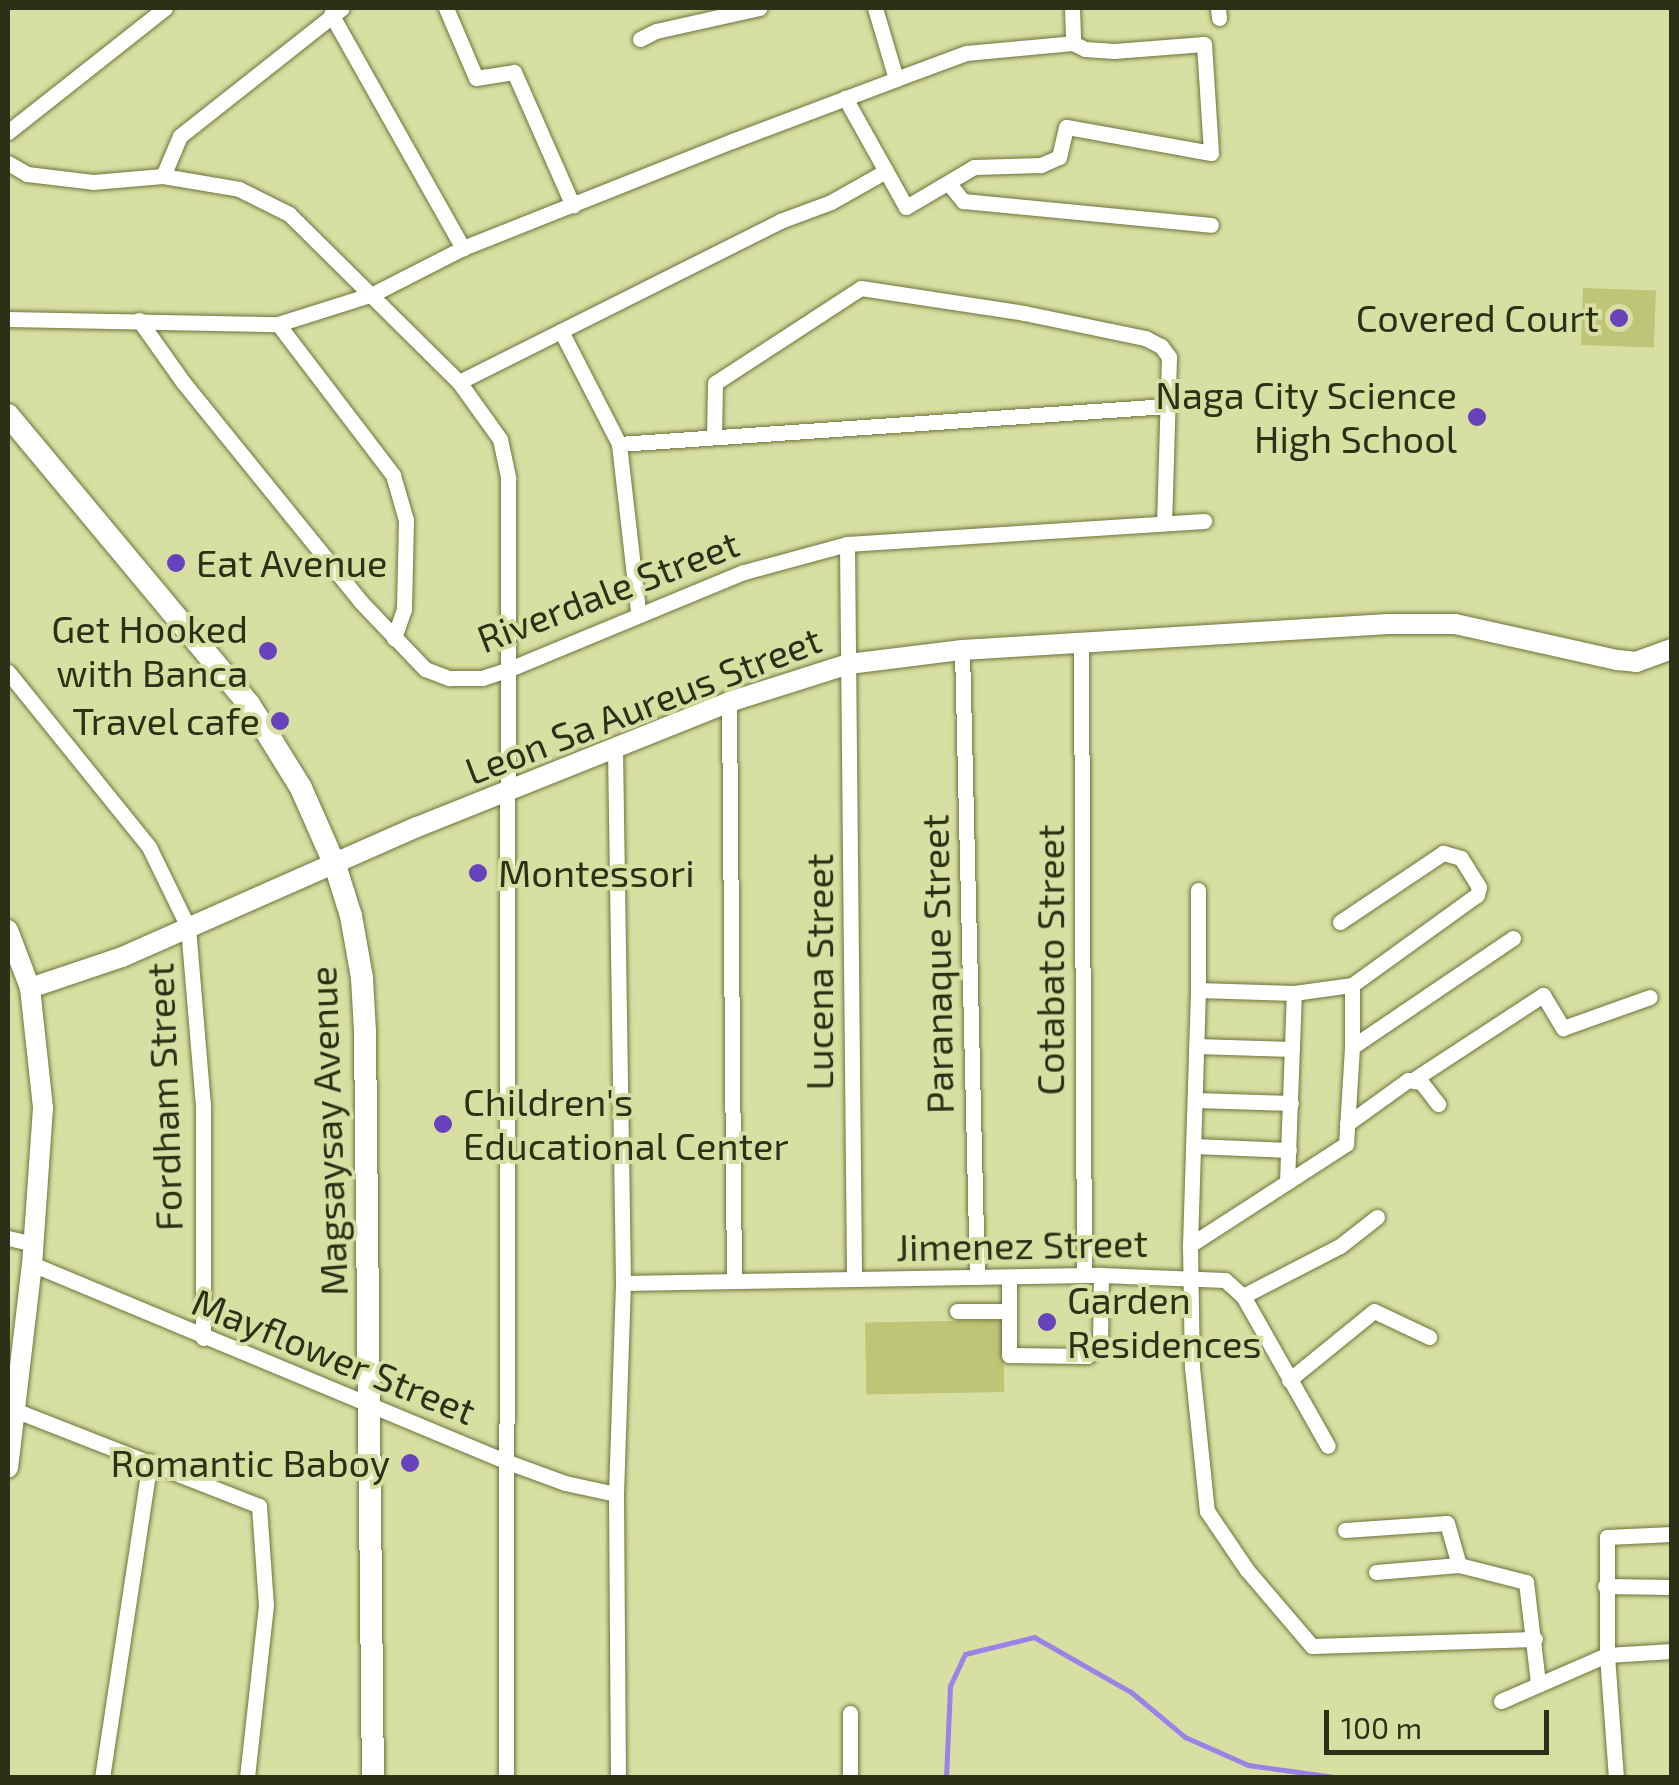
<!DOCTYPE html>
<html>
<head>
<meta charset="utf-8">
<style>
  body { margin:0 }
  #map { position:relative; width:1679px; height:1785px; overflow:hidden; background:#d8dfa2; font-family:"Exo 2",sans-serif }
  div>[style] { position:absolute }
  .green>* { inset:0; background:#bec577; transform-origin:0 0 }
  .stream>* { height:5px; margin:-2.5px; padding:0 2.5px; transform-origin:2.5px; border-radius:2.5px; background:#9a82e6 }
  .roads { filter:drop-shadow(0 0 2px #6e733a) drop-shadow(0 0 2px #6e733a) }
  .minor>* { height:15px; margin:-7.5px; padding:0 7.5px; transform-origin:7.5px; border-radius:7.5px; background:#fff }
  .tertiary>* { height:20px; margin:-10px; padding:0 10px; transform-origin:10px; border-radius:10px; background:#fff }
  .secondary>* { height:22px; margin:-11px; padding:0 11px; transform-origin:11px; border-radius:11px; background:#fff }
  .dots>* { width:28px; height:28px; translate:-50% -50%; box-sizing:border-box; border:5px solid #d8dfa2; border-radius:50% }
  span { translate:-50% -50%; white-space:nowrap; text-align:center; line-height:1.15; -webkit-text-stroke:8px #d8dfa2; paint-order:stroke }
  .poi-label { font-size:38px; color:#2d3017 }
  .right { translate:-100% -50%; text-align:right }
  .left { translate:0 -50%; text-align:left }
  .street-label { font-size:38px; color:#2d3017 }
  .frame { position:absolute; inset:0; border:10px solid #2d3017; pointer-events:none }
  .scale { position:absolute; left:1324px; top:1710px; width:225px; height:45px; box-sizing:border-box; border:5px solid #2d3017; border-top:0; padding-left:12px; font-size:30px; line-height:35px; white-space:nowrap; color:#2d3017; -webkit-text-stroke:8px #d8dfa2; paint-order:stroke }
</style>
</head>
<body>
<div id="map">
  <div class="green">
    <i style="left:1583px;top:288px;width:73px;height:57px;rotate:2deg"></i>
    <i style="left:1003px;top:1320px;width:72px;height:138px;rotate:89deg"></i>
  </div>
  <div class="stream">
    <i style="left:946px;top:1778px;width:92px;rotate:-87.5deg"></i>
    <i style="left:950px;top:1686px;width:35px;rotate:-65deg"></i>
    <i style="left:965px;top:1654px;width:71px;rotate:-13.8deg"></i>
    <i style="left:1034px;top:1637px;width:112px;rotate:29.6deg"></i>
    <i style="left:1131px;top:1692px;width:70px;rotate:39.8deg"></i>
    <i style="left:1185px;top:1737px;width:69px;rotate:24deg"></i>
    <i style="left:1248px;top:1765px;width:94px;rotate:8deg"></i>
  </div>
  <div class="roads">
    <div class="minor">
      <i style="left:446px;top:8px;width:76px;rotate:66.8deg"></i>
      <i style="left:476px;top:78px;width:38px;rotate:-9deg"></i>
      <i style="left:514px;top:72px;width:146px;rotate:66.2deg"></i>
      <i style="left:875px;top:8px;width:74px;rotate:73.5deg"></i>
      <i style="left:1072px;top:8px;width:35px;rotate:88deg"></i>
      <i style="left:1218px;top:8px;width:10px;rotate:84deg"></i>
      <i style="left:331px;top:14px;width:269px;rotate:60.6deg"></i>
      <i style="left:640px;top:39px;width:18px;rotate:-27deg"></i>
      <i style="left:656px;top:31px;width:106px;rotate:-12.6deg"></i>
      <i style="left:8px;top:132px;width:200px;rotate:-38.3deg"></i>
      <i style="left:8px;top:163px;width:22px;rotate:30deg"></i>
      <i style="left:27px;top:174px;width:66px;rotate:6.9deg"></i>
      <i style="left:93px;top:182px;width:70px;rotate:-4.9deg"></i>
      <i style="left:163px;top:176px;width:77px;rotate:9.7deg"></i>
      <i style="left:239px;top:189px;width:56px;rotate:26.6deg"></i>
      <i style="left:289px;top:214px;width:239px;rotate:44.7deg"></i>
      <i style="left:459px;top:382px;width:70px;rotate:54.3deg"></i>
      <i style="left:500px;top:439px;width:40px;rotate:78deg"></i>
      <i style="left:508px;top:478px;width:1300px;rotate:90.09deg"></i>
      <i style="left:163px;top:176px;width:43px;rotate:-67deg"></i>
      <i style="left:180px;top:136px;width:206px;rotate:-38.3deg"></i>
      <i style="left:950px;top:185px;width:21px;rotate:51deg"></i>
      <i style="left:963px;top:201px;width:249px;rotate:5.5deg"></i>
      <i style="left:8px;top:319px;width:270px;rotate:1.1deg"></i>
      <i style="left:278px;top:324px;width:100px;rotate:-17.5deg"></i>
      <i style="left:373px;top:294px;width:101px;rotate:-27.1deg"></i>
      <i style="left:463px;top:248px;width:289px;rotate:-21.7deg"></i>
      <i style="left:732px;top:141px;width:175px;rotate:-20.7deg"></i>
      <i style="left:896px;top:79px;width:75px;rotate:-20.4deg"></i>
      <i style="left:966px;top:53px;width:107px;rotate:-5.3deg"></i>
      <i style="left:1073px;top:43px;width:13px;rotate:27deg"></i>
      <i style="left:1085px;top:49px;width:29px;rotate:4deg"></i>
      <i style="left:1114px;top:51px;width:90px;rotate:-4.4deg"></i>
      <i style="left:1204px;top:44px;width:109px;rotate:86.3deg"></i>
      <i style="left:1211px;top:153px;width:147px;rotate:-169.8deg"></i>
      <i style="left:1066px;top:127px;width:31px;rotate:103deg"></i>
      <i style="left:1059px;top:157px;width:20px;rotate:156deg"></i>
      <i style="left:1041px;top:165px;width:67px;rotate:178.3deg"></i>
      <i style="left:974px;top:167px;width:79px;rotate:149.5deg"></i>
      <i style="left:906px;top:207px;width:125px;rotate:-119.2deg"></i>
      <i style="left:139px;top:320px;width:76px;rotate:54.6deg"></i>
      <i style="left:183px;top:382px;width:283px;rotate:51deg"></i>
      <i style="left:361px;top:602px;width:93px;rotate:46.3deg"></i>
      <i style="left:425px;top:669px;width:26px;rotate:21deg"></i>
      <i style="left:449px;top:678px;width:33px"></i>
      <i style="left:482px;top:678px;width:26px;rotate:-18deg"></i>
      <i style="left:507px;top:670px;width:256px;rotate:-22.5deg"></i>
      <i style="left:744px;top:572px;width:107px;rotate:-15.2deg"></i>
      <i style="left:847px;top:544px;width:358px;rotate:-3.7deg"></i>
      <i style="left:278px;top:324px;width:190px;rotate:52.7deg"></i>
      <i style="left:393px;top:475px;width:47px;rotate:73.9deg"></i>
      <i style="left:406px;top:520px;width:89px;rotate:91.3deg"></i>
      <i style="left:404px;top:609px;width:31px;rotate:109deg"></i>
      <i style="left:561px;top:331px;width:127px;rotate:62.8deg"></i>
      <i style="left:619px;top:444px;width:169px;rotate:83.5deg"></i>
      <i style="left:459px;top:382px;width:359px;rotate:-26.6deg"></i>
      <i style="left:780px;top:221px;width:54px;rotate:-20.4deg"></i>
      <i style="left:831px;top:202px;width:63px;rotate:-29.4deg"></i>
      <i style="left:714px;top:437px;width:54px;rotate:-88.9deg"></i>
      <i style="left:715px;top:383px;width:174px;rotate:-33.1deg"></i>
      <i style="left:861px;top:288px;width:165px;rotate:8.7deg"></i>
      <i style="left:1024px;top:313px;width:124px;rotate:11.7deg"></i>
      <i style="left:1145px;top:338px;width:18px;rotate:27deg"></i>
      <i style="left:1161px;top:346px;width:14px;rotate:54deg"></i>
      <i style="left:1169px;top:357px;width:165px;rotate:91.7deg"></i>
      <i style="left:619px;top:444px;width:549px;rotate:-3.97deg"></i>
      <i style="left:847px;top:544px;width:735px;rotate:89.45deg"></i>
      <i style="left:1081px;top:645px;width:630px;rotate:89.73deg"></i>
      <i style="left:962px;top:650px;width:627px;rotate:88.63deg"></i>
      <i style="left:8px;top:672px;width:225px;rotate:51.1deg"></i>
      <i style="left:149px;top:847px;width:89px;rotate:64deg"></i>
      <i style="left:188px;top:927px;width:179px;rotate:85.2deg"></i>
      <i style="left:203px;top:1105px;width:233px;rotate:90deg"></i>
      <i style="left:729px;top:702px;width:579px;rotate:89.51deg"></i>
      <i style="left:615px;top:749px;width:534px;rotate:89.14deg"></i>
      <i style="left:623px;top:1283px;width:211px;rotate:91.9deg"></i>
      <i style="left:616px;top:1494px;width:284px;rotate:89.6deg"></i>
      <i style="left:1198px;top:890px;width:100px;rotate:90deg"></i>
      <i style="left:1513px;top:938px;width:194px;rotate:145.9deg"></i>
      <i style="left:1352px;top:1047px;width:97px;rotate:93.5deg"></i>
      <i style="left:1346px;top:1144px;width:186px;rotate:147.1deg"></i>
      <i style="left:1190px;top:1245px;width:122px;rotate:89.1deg"></i>
      <i style="left:1192px;top:1367px;width:145px;rotate:84.1deg"></i>
      <i style="left:1207px;top:1511px;width:71px;rotate:55.9deg"></i>
      <i style="left:1247px;top:1570px;width:100px;rotate:49.5deg"></i>
      <i style="left:1312px;top:1646px;width:223px;rotate:-1.8deg"></i>
      <i style="left:1196px;top:1046px;width:96px;rotate:1.8deg"></i>
      <i style="left:1352px;top:1047px;width:62px;rotate:-90deg"></i>
      <i style="left:1416px;top:1078px;width:152px;rotate:-33.2deg"></i>
      <i style="left:1543px;top:995px;width:39px;rotate:59deg"></i>
      <i style="left:1563px;top:1028px;width:92px;rotate:-19.6deg"></i>
      <i style="left:1195px;top:1100px;width:96px;rotate:1.8deg"></i>
      <i style="left:1347px;top:1124px;width:75px;rotate:-35.8deg"></i>
      <i style="left:1408px;top:1080px;width:13px;rotate:9deg"></i>
      <i style="left:1421px;top:1082px;width:28px;rotate:52deg"></i>
      <i style="left:1194px;top:1146px;width:95px;rotate:2.4deg"></i>
      <i style="left:1287px;top:1182px;width:189px;rotate:-87.9deg"></i>
      <i style="left:8px;top:1238px;width:27px;rotate:13deg"></i>
      <i style="left:1190px;top:1245px;width:255px;rotate:-88.2deg"></i>
      <i style="left:1198px;top:990px;width:96px;rotate:1.8deg"></i>
      <i style="left:1294px;top:993px;width:59px;rotate:-7.9deg"></i>
      <i style="left:1352px;top:985px;width:154px;rotate:-35.8deg"></i>
      <i style="left:1477px;top:895px;width:8px;rotate:-76deg"></i>
      <i style="left:1479px;top:887px;width:34px;rotate:-122deg"></i>
      <i style="left:1461px;top:858px;width:19px;rotate:-164deg"></i>
      <i style="left:1443px;top:853px;width:124px;rotate:146.2deg"></i>
      <i style="left:32px;top:1264px;width:512px;rotate:22.61deg"></i>
      <i style="left:505px;top:1461px;width:64px;rotate:20.1deg"></i>
      <i style="left:565px;top:1483px;width:52px;rotate:12.2deg"></i>
      <i style="left:1009px;top:1277px;width:78px;rotate:90deg"></i>
      <i style="left:1009px;top:1355px;width:78px;rotate:0.7deg"></i>
      <i style="left:1087px;top:1356px;width:16px;rotate:-38deg"></i>
      <i style="left:1100px;top:1346px;width:71px;rotate:-89.2deg"></i>
      <i style="left:623px;top:1283px;width:478px;rotate:-1deg"></i>
      <i style="left:1101px;top:1275px;width:124px;rotate:2.3deg"></i>
      <i style="left:1225px;top:1280px;width:24px;rotate:42deg"></i>
      <i style="left:1243px;top:1296px;width:172px;rotate:60.5deg"></i>
      <i style="left:1243px;top:1296px;width:109px;rotate:-27.3deg"></i>
      <i style="left:1340px;top:1246px;width:47px;rotate:-38.1deg"></i>
      <i style="left:957px;top:1311px;width:52px"></i>
      <i style="left:1289px;top:1380px;width:109px;rotate:-39.1deg"></i>
      <i style="left:1374px;top:1311px;width:61px;rotate:25.3deg"></i>
      <i style="left:17px;top:1411px;width:260px;rotate:21.4deg"></i>
      <i style="left:259px;top:1506px;width:99px;rotate:86deg"></i>
      <i style="left:266px;top:1605px;width:174px;rotate:96.3deg"></i>
      <i style="left:1345px;top:1530px;width:102px;rotate:-3.9deg"></i>
      <i style="left:1447px;top:1523px;width:44px;rotate:74.1deg"></i>
      <i style="left:1459px;top:1565px;width:69px;rotate:14.2deg"></i>
      <i style="left:1526px;top:1582px;width:102px;rotate:83.2deg"></i>
      <i style="left:1376px;top:1572px;width:83px;rotate:-4.8deg"></i>
      <i style="left:1605px;top:1586px;width:67px;rotate:0.9deg"></i>
      <i style="left:1501px;top:1701px;width:116px;rotate:-23.5deg"></i>
      <i style="left:1607px;top:1655px;width:65px;rotate:-3.5deg"></i>
      <i style="left:850px;top:1713px;width:65px;rotate:90deg"></i>
      <i style="left:102px;top:1778px;width:320px;rotate:-81.4deg"></i>
      <i style="left:1616px;top:1778px;width:123px;rotate:-94.2deg"></i>
      <i style="left:1607px;top:1655px;width:118px;rotate:-90deg"></i>
      <i style="left:1607px;top:1537px;width:65px;rotate:-2.6deg"></i>
    </div>
    <div class="tertiary">
      <i style="left:8px;top:930px;width:62px;rotate:69.2deg"></i>
      <i style="left:30px;top:988px;width:121px;rotate:83.8deg"></i>
      <i style="left:43px;top:1108px;width:156px;rotate:94deg"></i>
      <i style="left:32px;top:1264px;width:205px;rotate:96.7deg"></i>
      <i style="left:30px;top:988px;width:97px;rotate:-18.6deg"></i>
      <i style="left:122px;top:957px;width:322px;rotate:-23.8deg"></i>
      <i style="left:417px;top:827px;width:336px;rotate:-21.8deg"></i>
      <i style="left:729px;top:702px;width:126px;rotate:-17.6deg"></i>
      <i style="left:849px;top:664px;width:114px;rotate:-7.1deg"></i>
      <i style="left:962px;top:650px;width:427px;rotate:-3.5deg"></i>
      <i style="left:1388px;top:624px;width:67px"></i>
      <i style="left:1455px;top:624px;width:167px;rotate:12.5deg"></i>
      <i style="left:1618px;top:660px;width:18px;rotate:6deg"></i>
      <i style="left:1636px;top:662px;width:38px;rotate:-20deg"></i>
    </div>
    <div class="secondary">
      <i style="left:8px;top:415px;width:376px;rotate:50.2deg"></i>
      <i style="left:249px;top:704px;width:99px;rotate:58.2deg"></i>
      <i style="left:301px;top:788px;width:84px;rotate:66.2deg"></i>
      <i style="left:335px;top:865px;width:53px;rotate:72.6deg"></i>
      <i style="left:351px;top:916px;width:63px;rotate:79.9deg"></i>
      <i style="left:362px;top:978px;width:54px;rotate:86.8deg"></i>
      <i style="left:365px;top:1032px;width:746px;rotate:89.39deg"></i>
    </div>
  </div>
  <div class="dots">
    <i style="left:1619px;top:318px;background:#6842bb"></i>
    <i style="left:1477px;top:417px;background:#6842bb"></i>
    <i style="left:176px;top:563px;background:#6842bb"></i>
    <i style="left:268px;top:651px;background:#6842bb"></i>
    <i style="left:280px;top:721px;background:#6842bb"></i>
    <i style="left:478px;top:873px;background:#6842bb"></i>
    <i style="left:443px;top:1124px;background:#6842bb"></i>
    <i style="left:1047px;top:1322px;background:#6842bb"></i>
    <i style="left:410px;top:1463px;background:#6842bb"></i>
  </div>
  <div class="poi-label">
    <span class="right" style="left:1599px;top:318px">Covered Court</span>
    <span class="right" style="left:1457px;top:417px">Naga City Science<br>High School</span>
    <span class="left" style="left:196px;top:563px">Eat Avenue</span>
    <span class="right" style="left:248px;top:651px">Get Hooked<br>with Banca</span>
    <span class="right" style="left:260px;top:721px">Travel cafe</span>
    <span class="left" style="left:498px;top:873px">Montessori</span>
    <span class="left" style="left:463px;top:1124px">Children's<br>Educational Center</span>
    <span class="left" style="left:1067px;top:1322px">Garden<br>Residences</span>
    <span class="right" style="left:390px;top:1463px">Romantic Baboy</span>
  </div>
  <div class="street-label">
    <span style="left:608px;top:591px;rotate:-21deg">Riverdale Street</span>
    <span style="left:643px;top:705px;rotate:-21deg">Leon Sa Aureus Street</span>
    <span style="left:1050px;top:960px;rotate:-90deg">Cotabato Street</span>
    <span style="left:937px;top:964px;rotate:-91deg">Paranaque Street</span>
    <span style="left:819px;top:972px;rotate:-90deg">Lucena Street</span>
    <span style="left:164px;top:1097px;rotate:-92deg">Fordham Street</span>
    <span style="left:328px;top:1131px;rotate:-92deg">Magsaysay Avenue</span>
    <span style="left:1022px;top:1245px;rotate:-1deg">Jimenez Street</span>
    <span style="left:334px;top:1356px;rotate:22deg">Mayflower Street</span>
  </div>
  <div class="frame"></div>
  <div class="scale">100 m</div>
</div>
</body>
</html>
